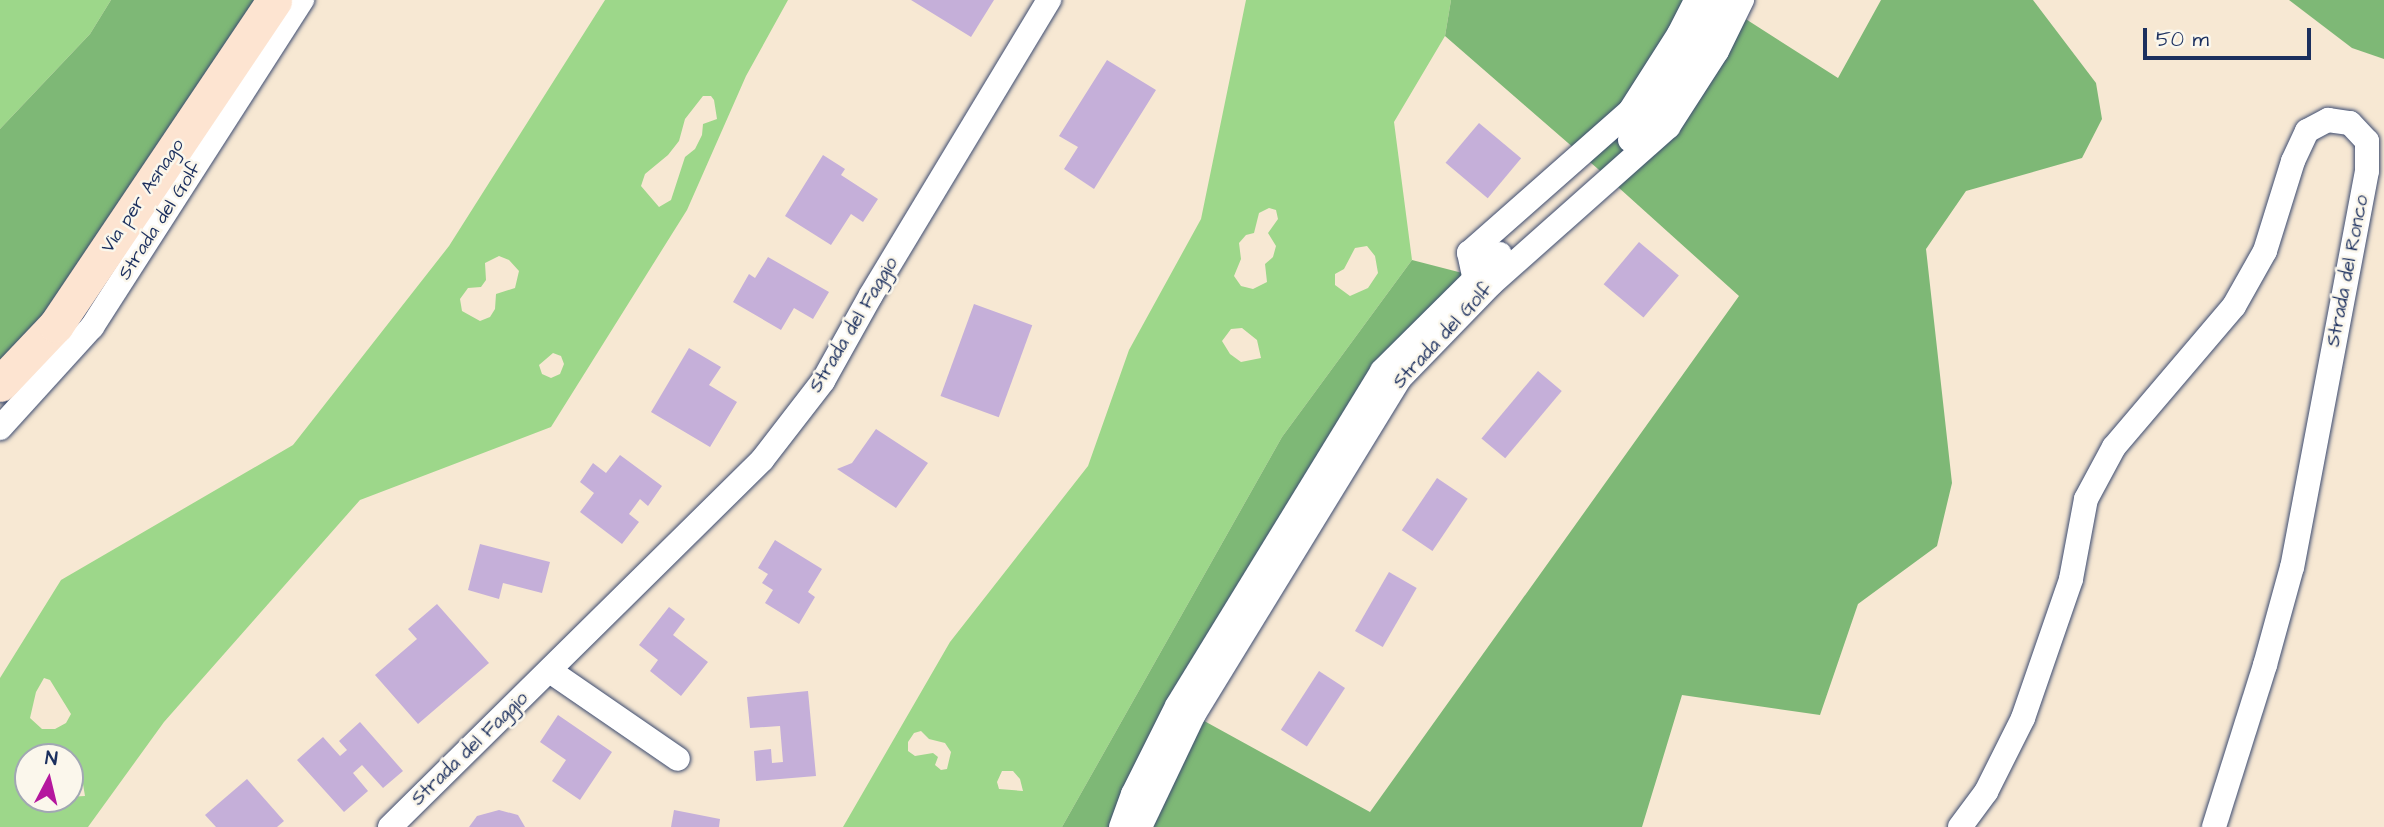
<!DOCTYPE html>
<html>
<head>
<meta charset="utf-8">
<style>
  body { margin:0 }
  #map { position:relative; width:2384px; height:827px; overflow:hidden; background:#f7e8d3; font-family:"Architects Daughter",sans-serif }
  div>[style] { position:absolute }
  .green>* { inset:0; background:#9dd78a }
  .forest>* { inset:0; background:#7eb876 }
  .building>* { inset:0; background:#c5afd9; transform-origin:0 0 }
  .roads { filter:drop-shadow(0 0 2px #3c4b70) drop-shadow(0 0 2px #3c4b70) }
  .street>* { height:24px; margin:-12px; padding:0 12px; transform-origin:12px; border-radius:12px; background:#fff }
  .secondary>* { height:35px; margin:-17.5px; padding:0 17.5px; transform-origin:17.5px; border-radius:17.5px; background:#fde4d1 }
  span { translate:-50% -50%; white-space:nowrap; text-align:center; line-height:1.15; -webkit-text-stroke:5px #fbf7ec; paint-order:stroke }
  .street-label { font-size:19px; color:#1b2f5e }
  .north { position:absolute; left:14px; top:743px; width:70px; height:70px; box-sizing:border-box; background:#fbf7ec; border:2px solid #a1a7b3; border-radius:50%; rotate:7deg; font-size:19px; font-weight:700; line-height:28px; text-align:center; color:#1b2f5e }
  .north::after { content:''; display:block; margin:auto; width:24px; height:32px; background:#b5179e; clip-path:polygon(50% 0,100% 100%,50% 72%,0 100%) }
  .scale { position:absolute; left:2143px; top:28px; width:168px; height:32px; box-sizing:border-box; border:4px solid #1b2f5e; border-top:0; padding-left:9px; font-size:21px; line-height:24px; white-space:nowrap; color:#1b2f5e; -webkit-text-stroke:5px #fbf7ec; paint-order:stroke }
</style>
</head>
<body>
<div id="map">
  <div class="green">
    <i style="clip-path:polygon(0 0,111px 0,90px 34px,0 129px)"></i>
    <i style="clip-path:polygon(evenodd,605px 0,788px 0,746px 76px,687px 210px,551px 427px,360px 500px,164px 722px,88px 827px,0 827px,0 678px,61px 580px,293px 445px,449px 246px,605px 0,703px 96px,711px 96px,714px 100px,717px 119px,703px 124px,702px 135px,695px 149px,685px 157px,671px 200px,659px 207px,641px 186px,645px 174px,668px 155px,679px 141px,685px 119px,703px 96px,605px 0,499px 256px,509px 260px,519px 271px,515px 288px,496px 294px,495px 309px,490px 317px,480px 321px,462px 311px,460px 299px,468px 288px,481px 287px,486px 280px,485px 263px,499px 256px,605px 0,553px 353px,561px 356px,564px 364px,560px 374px,551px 378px,542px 374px,539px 365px,553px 353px,605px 0,44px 678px,50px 680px,71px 714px,66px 723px,55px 729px,42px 729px,30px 718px,36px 692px,44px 678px,605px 0,28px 757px,70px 757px,70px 775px,76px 774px,82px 778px,85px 796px,28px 799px,28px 757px)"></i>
    <i style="clip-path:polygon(evenodd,1246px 0,1451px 0,1445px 36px,1394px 122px,1412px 260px,1282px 437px,1062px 827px,843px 827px,950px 642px,1088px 466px,1129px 350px,1201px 219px,1246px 0,1269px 208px,1276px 210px,1278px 219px,1268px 233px,1276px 246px,1273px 257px,1265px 264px,1267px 282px,1253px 289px,1241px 286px,1234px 276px,1241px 259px,1239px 243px,1246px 235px,1254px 233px,1259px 213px,1269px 208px,1246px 0,1367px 246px,1375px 256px,1378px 273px,1368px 288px,1350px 296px,1335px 285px,1335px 274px,1344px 269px,1355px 248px,1367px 246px,1246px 0,1242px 328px,1257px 340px,1261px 358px,1241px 362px,1230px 354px,1222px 341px,1231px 329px,1242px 328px,1246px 0,921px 731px,929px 739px,945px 743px,951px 752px,947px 769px,941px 770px,935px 765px,938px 757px,933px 753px,915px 756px,908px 751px,908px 742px,914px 733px,921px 731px,1246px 0,1002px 771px,1013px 771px,1020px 779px,1023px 791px,999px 789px,997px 782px,1002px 771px)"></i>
  </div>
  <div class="forest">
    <i style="clip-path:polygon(111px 0,274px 0,0 387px,0 129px,90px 34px)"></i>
    <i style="clip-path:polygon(1451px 0,1716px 0,1838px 78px,1881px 0,2033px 0,2096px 83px,2102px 119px,2082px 158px,1966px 191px,1926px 249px,1952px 483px,1937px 546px,1858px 604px,1820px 715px,1682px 695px,1642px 827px,1062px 827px,1282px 437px,1412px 260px,1474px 276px,1177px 706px,1370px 812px,1739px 296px,1598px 169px,1445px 36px)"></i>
    <i style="clip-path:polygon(2289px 0,2384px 0,2384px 59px,2352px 48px)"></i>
  </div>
  <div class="building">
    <i style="clip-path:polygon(911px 0,994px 0,971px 37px)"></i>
    <i style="clip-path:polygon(1107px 60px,1156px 90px,1094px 189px,1064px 169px,1078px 147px,1059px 136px)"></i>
    <i style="left:1479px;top:123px;width:55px;height:52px;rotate:40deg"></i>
    <i style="clip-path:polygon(823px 155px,845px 169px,841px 175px,878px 199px,863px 222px,851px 214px,831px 245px,785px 216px)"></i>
    <i style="left:1639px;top:242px;width:52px;height:55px;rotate:40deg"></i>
    <i style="clip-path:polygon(768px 257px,829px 292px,813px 319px,794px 308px,781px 330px,733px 302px,749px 274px,755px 278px)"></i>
    <i style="left:974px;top:304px;width:62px;height:98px;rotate:20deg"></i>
    <i style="clip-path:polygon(689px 348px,721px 367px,709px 385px,737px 402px,710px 447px,651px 412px)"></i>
    <i style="left:1538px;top:371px;width:31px;height:88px;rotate:40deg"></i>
    <i style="clip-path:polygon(876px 429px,928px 463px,896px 508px,837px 469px,852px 463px)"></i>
    <i style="clip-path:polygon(620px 455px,662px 486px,648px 506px,640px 499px,629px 514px,639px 522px,622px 544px,580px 512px,594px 493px,580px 482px,593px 463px,606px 473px)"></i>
    <i style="left:1437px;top:478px;width:37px;height:63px;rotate:34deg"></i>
    <i style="clip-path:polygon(775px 540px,822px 569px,808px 592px,815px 597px,799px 624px,765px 603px,773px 590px,762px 583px,768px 574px,758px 568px)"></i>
    <i style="clip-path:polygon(480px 544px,550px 562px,542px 593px,503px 583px,499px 599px,468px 590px)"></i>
    <i style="left:1389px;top:572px;width:32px;height:68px;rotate:30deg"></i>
    <i style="clip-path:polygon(437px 604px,489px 663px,418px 724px,375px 675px,417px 639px,408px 629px)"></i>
    <i style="clip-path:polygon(669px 607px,685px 619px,673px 635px,708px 662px,681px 696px,650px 671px,658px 660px,639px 645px)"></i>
    <i style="left:1319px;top:671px;width:31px;height:70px;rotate:33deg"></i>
    <i style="clip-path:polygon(808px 691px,816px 776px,756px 781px,754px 751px,771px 749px,772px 763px,783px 762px,780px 726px,750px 728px,747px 697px)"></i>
    <i style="clip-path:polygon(558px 715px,612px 752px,580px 800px,552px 781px,566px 760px,540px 742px)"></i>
    <i style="clip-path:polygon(360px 722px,403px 771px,383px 788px,362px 765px,353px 773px,368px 791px,344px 812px,297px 760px,323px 737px,340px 756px,347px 750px,339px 741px)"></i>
    <i style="clip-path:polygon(247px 779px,284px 821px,277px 827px,216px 827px,205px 815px)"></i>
    <i style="clip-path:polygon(499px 810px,518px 815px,525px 827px,469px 827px,477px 816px)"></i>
    <i style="clip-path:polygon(674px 810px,720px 819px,719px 827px,671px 827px)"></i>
  </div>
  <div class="roads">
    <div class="street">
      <i style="left:1630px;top:140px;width:29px;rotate:-44deg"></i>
      <i style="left:1651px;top:120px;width:91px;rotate:-57.5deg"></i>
      <i style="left:1700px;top:43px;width:48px;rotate:-64deg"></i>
      <i style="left:1474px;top:276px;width:24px;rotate:-102deg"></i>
      <i style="left:1469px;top:253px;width:215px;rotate:-41.4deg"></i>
      <i style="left:1630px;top:111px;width:91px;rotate:-57.5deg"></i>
      <i style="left:1679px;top:34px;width:38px;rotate:-63deg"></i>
      <i style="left:0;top:428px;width:137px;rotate:-47.7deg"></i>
      <i style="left:92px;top:327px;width:389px;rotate:-57.3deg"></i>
      <i style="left:550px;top:671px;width:155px;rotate:34.5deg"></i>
      <i style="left:390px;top:827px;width:523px;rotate:-44.61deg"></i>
      <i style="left:762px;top:460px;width:100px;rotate:-52.3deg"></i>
      <i style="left:823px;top:381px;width:98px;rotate:-60.8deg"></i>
      <i style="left:871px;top:295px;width:345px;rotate:-58.9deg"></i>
      <i style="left:1121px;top:827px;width:35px;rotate:-70deg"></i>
      <i style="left:1133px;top:794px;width:98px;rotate:-63.4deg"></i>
      <i style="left:1177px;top:706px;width:393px;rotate:-58.5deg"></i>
      <i style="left:1382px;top:371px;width:166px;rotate:-44.8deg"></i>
      <i style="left:1140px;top:827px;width:125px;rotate:-64.5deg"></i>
      <i style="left:1194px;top:714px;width:393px;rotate:-58.5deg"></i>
      <i style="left:1399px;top:379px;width:132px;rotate:-45.9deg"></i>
      <i style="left:1491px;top:284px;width:237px;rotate:-41.6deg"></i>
      <i style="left:1668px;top:127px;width:90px;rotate:-57.2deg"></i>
      <i style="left:1717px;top:51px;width:57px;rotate:-63.9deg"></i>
      <i style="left:1960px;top:827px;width:44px;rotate:-53.4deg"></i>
      <i style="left:1986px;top:792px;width:83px;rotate:-63.4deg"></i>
      <i style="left:2023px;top:718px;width:147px;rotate:-70.9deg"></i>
      <i style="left:2071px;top:579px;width:81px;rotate:-79.4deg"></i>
      <i style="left:2086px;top:499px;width:59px;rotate:-61.7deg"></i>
      <i style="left:2114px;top:447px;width:185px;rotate:-49.6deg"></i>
      <i style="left:2234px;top:306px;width:63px;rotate:-60.6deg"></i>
      <i style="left:2265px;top:251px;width:94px;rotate:-72.7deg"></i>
      <i style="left:2293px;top:161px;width:33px;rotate:-65deg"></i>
      <i style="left:2307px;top:131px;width:24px;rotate:-28deg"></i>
      <i style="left:2328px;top:120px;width:22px;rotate:8deg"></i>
      <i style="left:2350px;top:123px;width:25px;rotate:47deg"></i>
      <i style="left:2367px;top:141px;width:30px;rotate:90deg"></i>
      <i style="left:2367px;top:171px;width:403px;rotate:100.7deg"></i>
      <i style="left:2292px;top:567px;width:102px;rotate:105.4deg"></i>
      <i style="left:2265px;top:665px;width:170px;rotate:107.5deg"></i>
    </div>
    <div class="secondary">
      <i style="left:0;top:384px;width:81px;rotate:-46.5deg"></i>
      <i style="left:56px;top:325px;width:391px;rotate:-56.1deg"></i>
    </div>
  </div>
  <div class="street-label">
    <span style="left:143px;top:196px;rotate:-56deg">Via per Asnago</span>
    <span style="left:160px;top:221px;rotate:-57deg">Strada del Golf</span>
    <span style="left:2348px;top:271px;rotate:-79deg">Strada del Ronco</span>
    <span style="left:854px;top:325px;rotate:-59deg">Strada del Faggio</span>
    <span style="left:1443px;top:336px;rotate:-47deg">Strada del Golf</span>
    <span style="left:470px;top:749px;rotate:-44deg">Strada del Faggio</span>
  </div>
  <div class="north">N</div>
  <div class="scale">50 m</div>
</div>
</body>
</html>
